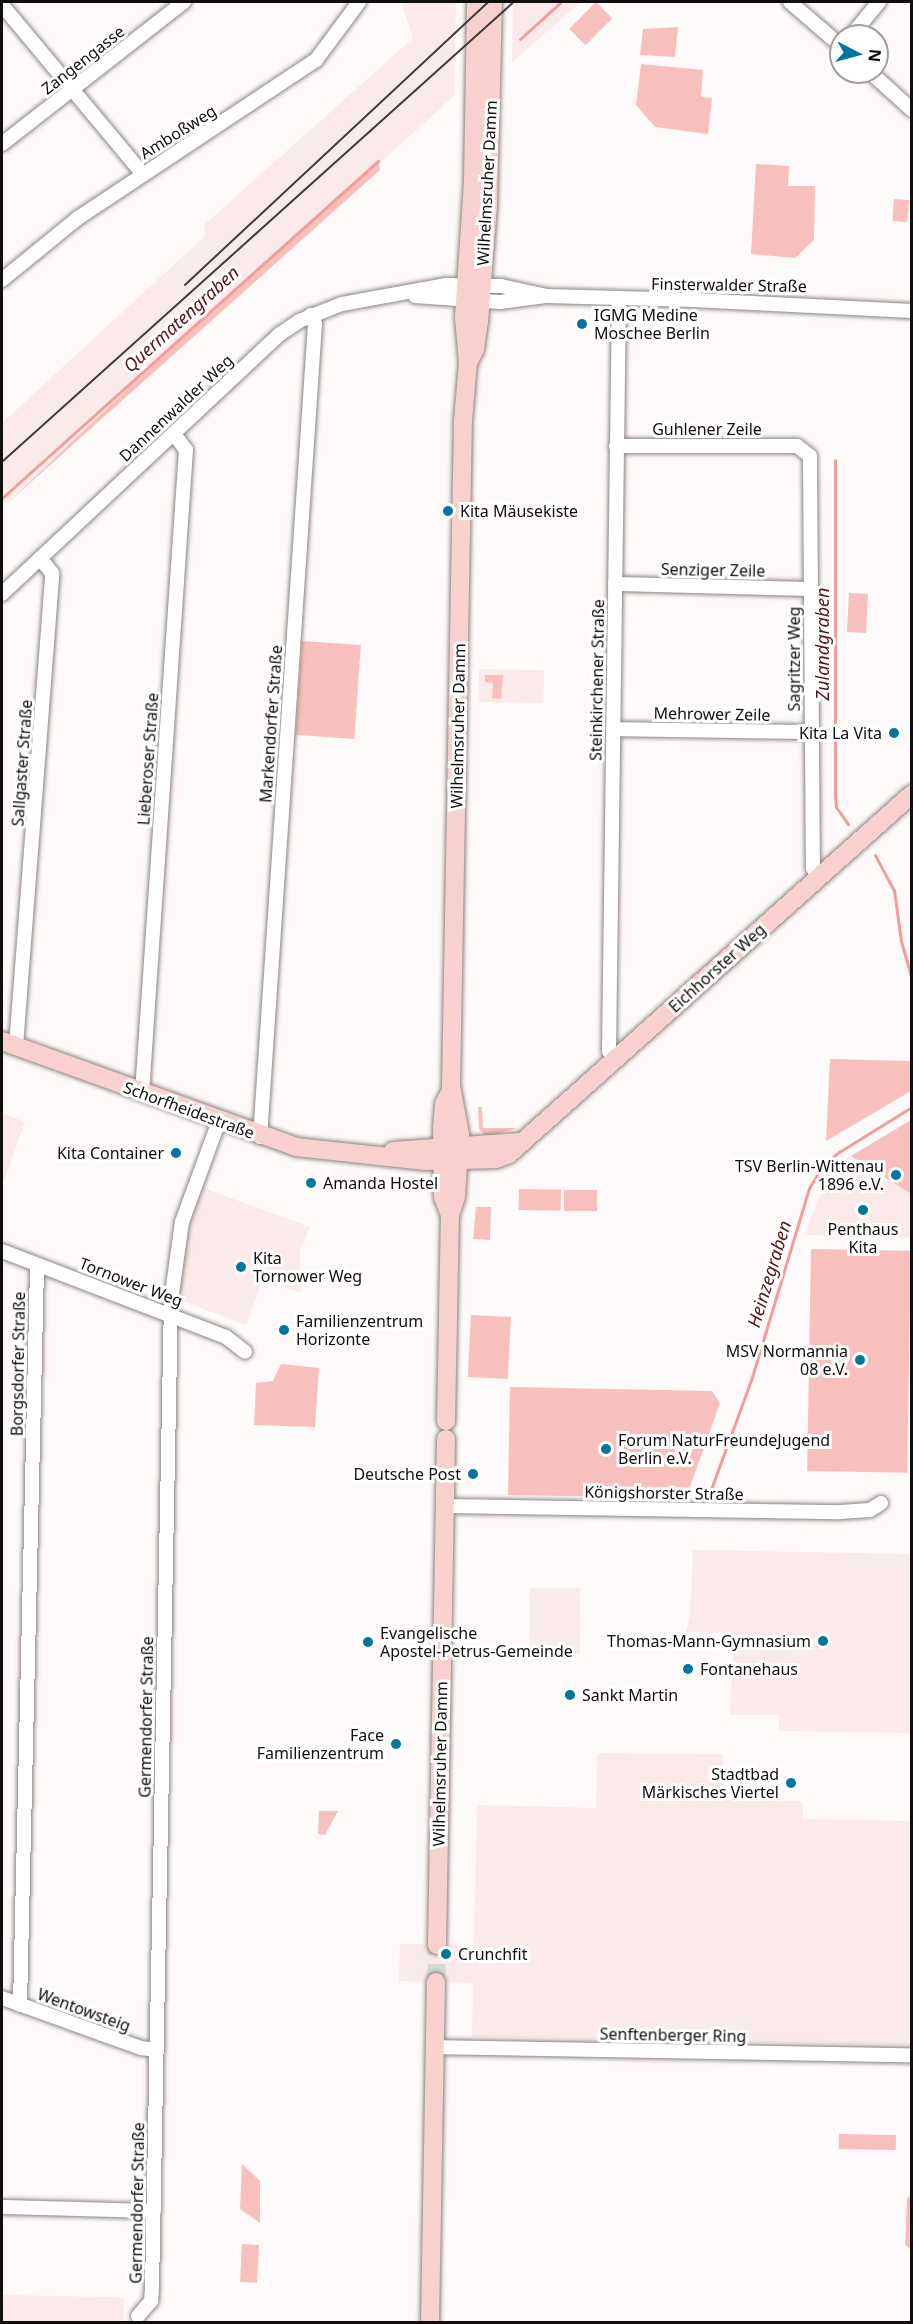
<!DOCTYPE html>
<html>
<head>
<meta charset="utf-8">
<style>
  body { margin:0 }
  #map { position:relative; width:913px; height:2324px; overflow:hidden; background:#fefafa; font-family:"Noto Sans",sans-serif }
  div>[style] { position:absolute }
  .built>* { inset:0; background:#faebea; transform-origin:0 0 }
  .green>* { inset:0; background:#f8c0bc; transform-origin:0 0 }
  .stream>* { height:3px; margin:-1.5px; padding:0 1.5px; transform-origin:1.5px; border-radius:1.5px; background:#f29d99 }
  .major-tunnel>* { height:18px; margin-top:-9px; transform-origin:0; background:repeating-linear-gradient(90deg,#dad7d7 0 18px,transparent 0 27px) }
  .roads { filter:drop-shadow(0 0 2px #8d8483) drop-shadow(0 0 2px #8d8483) }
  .minor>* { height:14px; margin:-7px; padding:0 7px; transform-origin:7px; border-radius:7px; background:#fff }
  .major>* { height:18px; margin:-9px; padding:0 9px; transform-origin:9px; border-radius:9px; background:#f8d1ce }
  .tram>* { height:1.5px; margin:-0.75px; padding:0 0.75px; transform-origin:0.75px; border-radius:0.75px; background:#403d3d }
  .dots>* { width:16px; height:16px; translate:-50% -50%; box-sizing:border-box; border:3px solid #fff; border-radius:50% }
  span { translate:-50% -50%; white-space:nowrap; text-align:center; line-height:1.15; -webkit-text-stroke:6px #fff; paint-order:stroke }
  .street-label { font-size:16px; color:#110e0e }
  .poi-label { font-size:16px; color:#110e0e }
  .left { translate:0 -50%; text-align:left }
  .right { translate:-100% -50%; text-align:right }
  .water-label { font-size:18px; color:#561518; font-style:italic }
  .frame { position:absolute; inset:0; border:3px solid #110e0e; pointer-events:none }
  .north { position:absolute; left:829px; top:24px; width:60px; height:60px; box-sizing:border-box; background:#fff; border:2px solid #a09f9f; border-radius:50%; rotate:96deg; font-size:16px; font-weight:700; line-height:24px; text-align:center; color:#110e0e }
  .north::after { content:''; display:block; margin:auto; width:21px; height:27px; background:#03759f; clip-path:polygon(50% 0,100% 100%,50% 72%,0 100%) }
</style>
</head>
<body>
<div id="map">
  <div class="built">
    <i style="clip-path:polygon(401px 2px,456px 2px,454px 96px,2px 505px,2px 423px,204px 237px,205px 224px,413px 38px)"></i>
    <i style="clip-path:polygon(513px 2px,581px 2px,512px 62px)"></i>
    <i style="left:479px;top:669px;width:65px;height:33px;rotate:1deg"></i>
    <i style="clip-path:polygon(2px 1113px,25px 1122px,2px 1186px)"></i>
    <i style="clip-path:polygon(851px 1156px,911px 1194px,911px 1238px,804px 1235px,828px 1177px,835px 1166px)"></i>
    <i style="clip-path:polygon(201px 1187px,310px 1227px,300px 1250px,301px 1293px,263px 1279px,246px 1325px,185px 1302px,177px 1292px,182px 1255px)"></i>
    <i style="clip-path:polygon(693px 1550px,911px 1554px,911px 1733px,779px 1731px,779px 1715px,730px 1715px,734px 1633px,686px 1632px,690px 1617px)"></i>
    <i style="left:530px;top:1588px;width:50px;height:65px"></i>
    <i style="clip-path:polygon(597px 1753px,723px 1754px,723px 1800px,803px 1801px,803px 1819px,911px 1821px,911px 2045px,472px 2037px,473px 1983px,399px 1981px,400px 1944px,474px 1945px,477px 1805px,596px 1808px)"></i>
    <i style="left:2px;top:2295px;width:122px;height:27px;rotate:1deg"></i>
  </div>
  <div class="green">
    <i style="left:596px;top:2px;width:23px;height:38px;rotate:45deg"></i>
    <i style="clip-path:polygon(678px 27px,675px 57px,640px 55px,643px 29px)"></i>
    <i style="clip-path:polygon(641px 64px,703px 70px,701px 97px,712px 98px,708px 134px,655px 127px,636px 105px)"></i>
    <i style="clip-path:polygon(379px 162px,380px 170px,2px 508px,139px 378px)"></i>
    <i style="clip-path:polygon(756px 164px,789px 166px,788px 186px,815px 186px,814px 240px,795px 258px,751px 254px)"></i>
    <i style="left:894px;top:199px;width:15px;height:22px;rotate:4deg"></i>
    <i style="left:849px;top:593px;width:19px;height:39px;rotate:3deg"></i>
    <i style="left:302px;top:641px;width:59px;height:94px;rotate:4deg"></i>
    <i style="clip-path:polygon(485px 675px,503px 675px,501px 699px,492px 698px,493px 683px,485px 682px)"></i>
    <i style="clip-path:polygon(830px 1059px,911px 1061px,911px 1091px,826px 1141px)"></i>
    <i style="clip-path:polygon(478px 1107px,482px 1107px,483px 1128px,517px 1128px,487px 1137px,479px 1129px)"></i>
    <i style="clip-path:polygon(911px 1120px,911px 1194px,851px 1156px)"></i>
    <i style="left:519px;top:1189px;width:42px;height:21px;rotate:1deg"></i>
    <i style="left:564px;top:1190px;width:33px;height:21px"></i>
    <i style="clip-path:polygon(476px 1207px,491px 1207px,490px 1240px,473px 1239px)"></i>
    <i style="left:811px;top:1249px;width:100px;height:222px;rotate:1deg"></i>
    <i style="left:471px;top:1315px;width:40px;height:62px;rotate:3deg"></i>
    <i style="clip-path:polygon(281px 1364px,319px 1368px,315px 1427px,254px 1425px,256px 1383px,273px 1381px)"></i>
    <i style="clip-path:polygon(510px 1387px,712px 1391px,720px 1403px,686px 1498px,508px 1495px)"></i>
    <i style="clip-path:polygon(319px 1811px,338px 1811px,325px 1835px,318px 1834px)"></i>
    <i style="left:839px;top:2134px;width:57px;height:15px;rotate:1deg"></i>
    <i style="clip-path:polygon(242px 2164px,260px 2181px,260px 2223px,240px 2209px)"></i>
    <i style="clip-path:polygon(911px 2195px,911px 2250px,905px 2245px,907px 2198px)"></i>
    <i style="left:242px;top:2244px;width:17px;height:38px;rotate:3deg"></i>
  </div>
  <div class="stream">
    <i style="left:520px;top:39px;width:55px;rotate:-42.1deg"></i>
    <i style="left:835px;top:460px;width:336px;rotate:90deg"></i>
    <i style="left:835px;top:796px;width:11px;rotate:85deg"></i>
    <i style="left:836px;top:807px;width:21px;rotate:55deg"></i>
    <i style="left:2px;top:498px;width:505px;rotate:-41.87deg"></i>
    <i style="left:875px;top:855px;width:40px;rotate:62deg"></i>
    <i style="left:894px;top:890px;width:51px;rotate:82.2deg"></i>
    <i style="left:901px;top:941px;width:40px;rotate:74deg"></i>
    <i style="left:710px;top:1492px;width:122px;rotate:-69.9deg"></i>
    <i style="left:752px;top:1377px;width:197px;rotate:-73.2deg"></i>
    <i style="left:809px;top:1188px;width:28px;rotate:-58deg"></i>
    <i style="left:824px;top:1164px;width:19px;rotate:-39deg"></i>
    <i style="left:839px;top:1152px;width:86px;rotate:-31.7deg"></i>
  </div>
  <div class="major-tunnel">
    <i style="left:436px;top:1982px;width:37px;rotate:-88deg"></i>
  </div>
  <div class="roads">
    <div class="minor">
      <i style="left:790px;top:2px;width:67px;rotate:40.8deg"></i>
      <i style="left:2px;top:5px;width:220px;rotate:50.2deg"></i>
      <i style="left:851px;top:36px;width:44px;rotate:-50.5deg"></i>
      <i style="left:870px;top:72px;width:57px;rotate:42.1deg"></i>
      <i style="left:2px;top:144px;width:231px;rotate:-38deg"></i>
      <i style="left:2px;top:280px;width:98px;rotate:-39.2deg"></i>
      <i style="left:78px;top:218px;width:286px;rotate:-33.6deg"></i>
      <i style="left:316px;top:60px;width:72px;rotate:-53.4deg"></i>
      <i style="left:415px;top:296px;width:85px;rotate:4deg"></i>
      <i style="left:500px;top:302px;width:46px;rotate:-7.4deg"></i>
      <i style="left:546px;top:296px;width:147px;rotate:1.6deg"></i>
      <i style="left:693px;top:300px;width:219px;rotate:2.9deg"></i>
      <i style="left:616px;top:446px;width:181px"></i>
      <i style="left:797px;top:446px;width:16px;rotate:38deg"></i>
      <i style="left:810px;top:456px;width:412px;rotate:89.6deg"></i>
      <i style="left:813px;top:868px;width:11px;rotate:49deg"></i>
      <i style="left:615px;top:584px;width:196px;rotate:1.5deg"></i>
      <i style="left:2px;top:594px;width:381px;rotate:-43.1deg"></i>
      <i style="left:280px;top:334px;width:23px;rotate:-34deg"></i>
      <i style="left:299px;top:321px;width:46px;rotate:-21.6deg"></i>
      <i style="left:342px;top:304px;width:106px;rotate:-10.4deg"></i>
      <i style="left:446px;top:285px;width:55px;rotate:1deg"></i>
      <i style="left:501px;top:286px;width:46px;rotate:12.5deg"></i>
      <i style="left:613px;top:729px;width:198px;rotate:0.9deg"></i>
      <i style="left:16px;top:1046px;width:474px;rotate:-85.6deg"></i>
      <i style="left:52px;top:573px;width:19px;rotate:-129deg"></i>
      <i style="left:615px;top:1059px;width:10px;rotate:-127deg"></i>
      <i style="left:609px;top:1051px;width:752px;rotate:-89.24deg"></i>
      <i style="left:142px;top:1093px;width:645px;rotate:-86.09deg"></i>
      <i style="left:186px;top:450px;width:21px;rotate:-127deg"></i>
      <i style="left:260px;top:1137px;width:815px;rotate:-86.13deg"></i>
      <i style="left:315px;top:324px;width:10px;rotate:-114deg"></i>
      <i style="left:2px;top:1251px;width:240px;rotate:21deg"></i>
      <i style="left:226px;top:1337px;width:24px;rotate:38deg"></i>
      <i style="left:445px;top:1506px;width:395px;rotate:0.9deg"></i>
      <i style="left:840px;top:1512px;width:30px;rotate:-4deg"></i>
      <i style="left:870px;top:1510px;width:13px;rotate:-32deg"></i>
      <i style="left:2px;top:1998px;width:148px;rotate:19.8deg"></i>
      <i style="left:141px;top:2048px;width:16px;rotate:7deg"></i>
      <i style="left:20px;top:2005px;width:740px;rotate:-88.68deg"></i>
      <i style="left:435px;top:2047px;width:477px;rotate:1deg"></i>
      <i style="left:2px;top:2207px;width:152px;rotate:1.5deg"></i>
      <i style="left:138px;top:2316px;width:20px;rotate:-49deg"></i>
      <i style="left:151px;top:2301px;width:12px;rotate:-85deg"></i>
      <i style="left:152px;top:2289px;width:988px;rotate:-88.9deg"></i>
      <i style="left:171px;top:1301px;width:80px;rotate:-82.1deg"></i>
      <i style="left:182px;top:1222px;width:108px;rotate:-69.9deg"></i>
    </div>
    <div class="major">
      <i style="left:469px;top:361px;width:13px;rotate:-63deg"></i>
      <i style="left:475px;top:349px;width:27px;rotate:-82deg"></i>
      <i style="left:479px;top:322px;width:116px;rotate:-85.6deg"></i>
      <i style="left:488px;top:206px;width:204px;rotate:-88.6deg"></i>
      <i style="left:2px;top:1041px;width:313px;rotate:19.8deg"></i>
      <i style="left:296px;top:1147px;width:130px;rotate:6.2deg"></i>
      <i style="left:425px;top:1161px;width:71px;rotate:-1.6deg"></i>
      <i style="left:496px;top:1159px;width:14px;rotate:-21deg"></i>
      <i style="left:509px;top:1154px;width:540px;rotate:-41.77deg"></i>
      <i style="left:393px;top:1151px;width:127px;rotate:-4.1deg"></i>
      <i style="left:450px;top:1215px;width:19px;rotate:-111deg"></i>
      <i style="left:443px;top:1197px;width:69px;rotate:-90.8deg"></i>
      <i style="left:442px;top:1128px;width:24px;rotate:-85deg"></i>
      <i style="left:444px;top:1104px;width:16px;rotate:-63deg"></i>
      <i style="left:446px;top:1421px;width:206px;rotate:-88.9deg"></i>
      <i style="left:450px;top:1215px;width:19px;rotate:-72deg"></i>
      <i style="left:456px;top:1197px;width:63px;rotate:-86.4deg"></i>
      <i style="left:460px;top:1134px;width:49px;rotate:-100.6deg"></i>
      <i style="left:451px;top:1086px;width:666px;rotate:-88.97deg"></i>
      <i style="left:463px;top:420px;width:57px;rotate:-85deg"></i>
      <i style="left:468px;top:363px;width:46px;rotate:-95deg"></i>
      <i style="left:464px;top:317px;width:137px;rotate:-86.2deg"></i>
      <i style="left:473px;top:180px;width:178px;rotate:-89deg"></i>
      <i style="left:437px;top:1945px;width:506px;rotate:-88.98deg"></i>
      <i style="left:430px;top:2322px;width:340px;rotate:-89deg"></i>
    </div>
  </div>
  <div class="tram">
    <i style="left:185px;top:285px;width:415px;rotate:-43deg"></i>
    <i style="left:2px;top:462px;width:688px;rotate:-41.94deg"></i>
  </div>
  <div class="dots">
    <i style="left:582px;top:324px;background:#03759f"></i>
    <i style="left:448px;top:511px;background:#03759f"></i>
    <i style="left:894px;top:733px;background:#03759f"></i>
    <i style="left:176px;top:1153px;background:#03759f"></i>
    <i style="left:896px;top:1175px;background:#03759f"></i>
    <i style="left:311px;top:1183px;background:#03759f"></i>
    <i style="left:863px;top:1210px;background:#03759f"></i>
    <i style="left:241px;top:1267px;background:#03759f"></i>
    <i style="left:284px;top:1330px;background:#03759f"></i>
    <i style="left:860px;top:1360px;background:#03759f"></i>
    <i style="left:606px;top:1449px;background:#03759f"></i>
    <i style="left:473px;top:1474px;background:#03759f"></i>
    <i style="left:823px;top:1641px;background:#03759f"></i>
    <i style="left:368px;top:1642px;background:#03759f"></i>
    <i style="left:688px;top:1669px;background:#03759f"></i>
    <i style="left:570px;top:1695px;background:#03759f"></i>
    <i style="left:396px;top:1744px;background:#03759f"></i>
    <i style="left:791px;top:1783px;background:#03759f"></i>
    <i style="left:446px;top:1954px;background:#03759f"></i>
  </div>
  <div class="street-label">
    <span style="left:83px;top:60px;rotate:-38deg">Zangengasse</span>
    <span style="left:178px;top:132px;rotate:-32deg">Amboßweg</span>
    <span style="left:487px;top:183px;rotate:-87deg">Wilhelmsruher Damm</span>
    <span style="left:729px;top:285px;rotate:1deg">Finsterwalder Straße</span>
    <span style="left:176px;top:408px;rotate:-43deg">Dannenwalder Weg</span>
    <span style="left:707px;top:429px">Guhlener Zeile</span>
    <span style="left:713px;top:570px;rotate:1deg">Senziger Zeile</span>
    <span style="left:794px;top:659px;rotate:-90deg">Sagritzer Weg</span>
    <span style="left:597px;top:680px;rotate:-89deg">Steinkirchener Straße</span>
    <span style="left:712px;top:714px;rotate:1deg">Mehrower Zeile</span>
    <span style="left:271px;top:724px;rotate:-86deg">Markendorfer Straße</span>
    <span style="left:458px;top:726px;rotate:-89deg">Wilhelmsruher Damm</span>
    <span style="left:148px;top:759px;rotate:-86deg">Lieberoser Straße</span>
    <span style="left:22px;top:763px;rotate:-86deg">Sallgaster Straße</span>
    <span style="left:717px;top:968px;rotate:-42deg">Eichhorster Weg</span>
    <span style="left:189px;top:1110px;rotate:20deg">Schorfheidestraße</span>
    <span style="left:131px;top:1282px;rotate:21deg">Tornower Weg</span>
    <span style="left:18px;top:1364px;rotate:-89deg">Borgsdorfer Straße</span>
    <span style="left:664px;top:1493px;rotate:1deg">Königshorster Straße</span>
    <span style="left:146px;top:1717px;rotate:-89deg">Germendorfer Straße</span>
    <span style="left:440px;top:1764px;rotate:-89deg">Wilhelmsruher Damm</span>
    <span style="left:84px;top:2010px;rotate:20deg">Wentowsteig</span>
    <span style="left:673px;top:2035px;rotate:1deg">Senftenberger Ring</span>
    <span style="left:137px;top:2203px;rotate:-89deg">Germendorfer Straße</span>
  </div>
  <div class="poi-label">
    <span class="left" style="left:594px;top:324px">IGMG Medine<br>Moschee Berlin</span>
    <span class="left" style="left:460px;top:511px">Kita Mäusekiste</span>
    <span class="right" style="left:882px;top:733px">Kita La Vita</span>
    <span class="right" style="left:164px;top:1153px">Kita Container</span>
    <span class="right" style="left:884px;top:1175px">TSV Berlin-Wittenau<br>1896 e.V.</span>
    <span class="left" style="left:323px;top:1183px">Amanda Hostel</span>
    <span style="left:863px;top:1238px">Penthaus<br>Kita</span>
    <span class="left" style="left:253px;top:1267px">Kita<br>Tornower Weg</span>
    <span class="left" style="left:296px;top:1330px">Familienzentrum<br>Horizonte</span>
    <span class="right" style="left:848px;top:1360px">MSV Normannia<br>08 e.V.</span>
    <span class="left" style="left:618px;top:1449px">Forum NaturFreundeJugend<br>Berlin e.V.</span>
    <span class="right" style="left:461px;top:1474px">Deutsche Post</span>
    <span class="left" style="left:380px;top:1642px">Evangelische<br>Apostel-Petrus-Gemeinde</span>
    <span class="right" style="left:811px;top:1641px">Thomas-Mann-Gymnasium</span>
    <span class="left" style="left:700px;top:1669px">Fontanehaus</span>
    <span class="left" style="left:582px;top:1695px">Sankt Martin</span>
    <span class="right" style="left:384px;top:1744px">Face<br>Familienzentrum</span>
    <span class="right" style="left:779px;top:1783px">Stadtbad<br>Märkisches Viertel</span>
    <span class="left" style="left:458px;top:1954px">Crunchfit</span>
  </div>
  <div class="water-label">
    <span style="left:181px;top:319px;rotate:-42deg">Quermatengraben</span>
    <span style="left:822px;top:644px;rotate:-90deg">Zulandgraben</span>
    <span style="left:769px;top:1274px;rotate:-73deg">Heinzegraben</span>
  </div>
  <div class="frame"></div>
  <div class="north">N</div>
</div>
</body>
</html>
